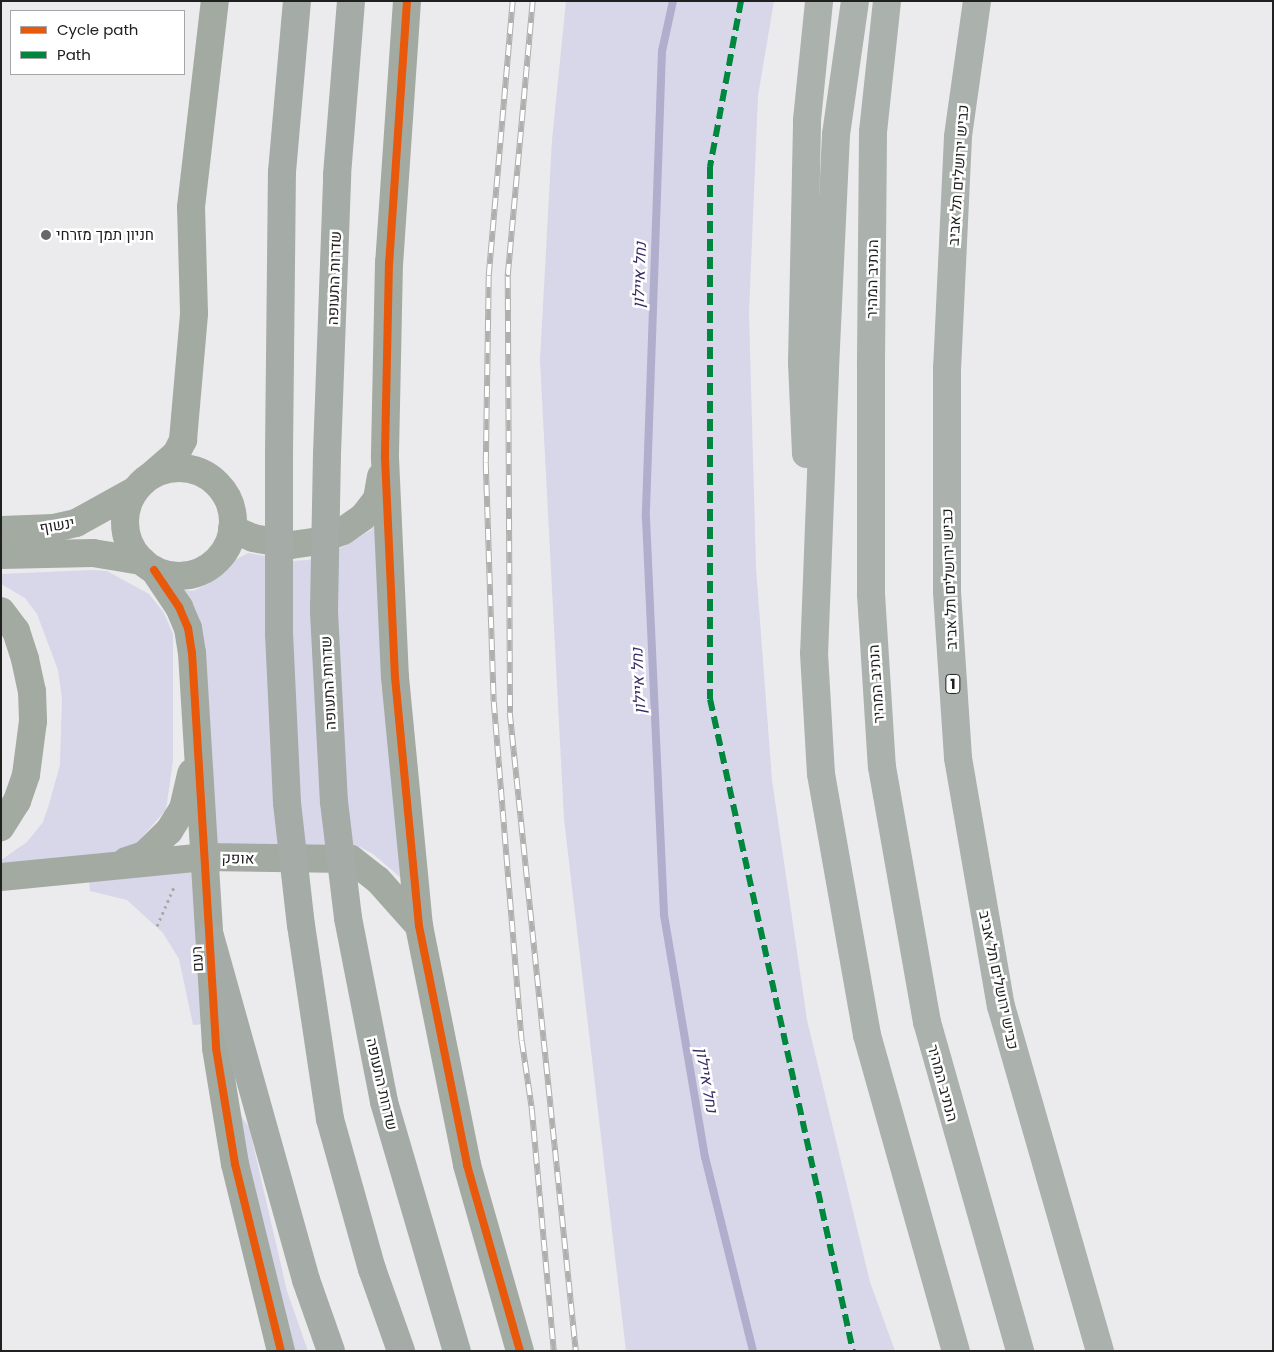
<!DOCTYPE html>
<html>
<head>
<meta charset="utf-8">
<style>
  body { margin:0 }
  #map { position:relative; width:1274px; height:1352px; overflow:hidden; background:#ebebed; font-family:Poppins,Heebo,sans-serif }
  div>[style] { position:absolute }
  .green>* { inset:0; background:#d8d6e9 }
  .stream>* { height:8px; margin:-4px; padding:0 4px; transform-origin:4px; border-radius:4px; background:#b1adcd }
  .path>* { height:3px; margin-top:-1.5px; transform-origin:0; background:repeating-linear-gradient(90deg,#a5aaa6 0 2.5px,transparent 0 6.5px) }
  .minor>* { height:28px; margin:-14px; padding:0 14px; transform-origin:14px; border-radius:14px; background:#a3aaa2 }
  .minor>.ring { margin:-14px; padding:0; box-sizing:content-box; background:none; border:28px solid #a3aaa2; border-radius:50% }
  .major>* { height:28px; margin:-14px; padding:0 14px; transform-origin:14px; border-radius:14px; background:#a5aba6 }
  .highway>* { height:28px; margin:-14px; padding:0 14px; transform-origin:14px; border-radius:14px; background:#abb1ac }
  .rail>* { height:5.5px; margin-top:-2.75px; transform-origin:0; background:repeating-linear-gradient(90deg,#fff 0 11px,#afb0ae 0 22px); box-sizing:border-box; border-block:1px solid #afb0ae }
  .major-bridge>* { height:28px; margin:-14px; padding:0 14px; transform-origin:14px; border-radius:14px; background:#a5aba6 }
  .quiet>* { height:6px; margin-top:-3px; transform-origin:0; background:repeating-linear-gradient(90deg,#00873e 0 12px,transparent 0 18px) }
  .cycleway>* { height:8px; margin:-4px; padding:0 4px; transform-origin:4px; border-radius:4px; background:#e8590c }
  .dots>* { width:14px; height:14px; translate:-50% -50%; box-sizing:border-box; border:2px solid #fff; border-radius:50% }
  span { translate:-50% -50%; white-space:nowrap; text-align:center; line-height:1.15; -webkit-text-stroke:5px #fff; paint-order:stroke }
  .shield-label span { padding:1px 4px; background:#fff; border:1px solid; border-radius:4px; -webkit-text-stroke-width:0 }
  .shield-label { font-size:14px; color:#202021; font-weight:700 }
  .street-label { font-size:15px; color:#202021 }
  .poi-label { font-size:15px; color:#202021 }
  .left { translate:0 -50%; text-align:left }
  .water-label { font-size:16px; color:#392c65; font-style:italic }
  .frame { position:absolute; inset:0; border:2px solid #202021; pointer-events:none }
  .legend { position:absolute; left:10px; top:10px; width:175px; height:65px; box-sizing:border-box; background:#fff; border:1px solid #a6a6a6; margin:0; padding:6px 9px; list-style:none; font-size:15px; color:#202021 }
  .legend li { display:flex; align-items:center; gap:10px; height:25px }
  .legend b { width:25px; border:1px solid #a6a6a6 }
</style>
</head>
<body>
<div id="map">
  <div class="green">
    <i style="clip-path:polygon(566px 1px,774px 1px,758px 96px,749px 313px,756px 568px,772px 780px,807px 1020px,870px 1282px,895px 1351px,626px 1351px,564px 819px,540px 360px,552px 140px)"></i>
    <i style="clip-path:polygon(382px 515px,400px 877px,373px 854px,360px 847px,212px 848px,183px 590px,193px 591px,208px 584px,235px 560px,248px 553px,291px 561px,308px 560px,332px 553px,371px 530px)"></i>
    <i style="clip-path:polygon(91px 570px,107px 571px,149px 594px,164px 613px,173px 634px,173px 761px,166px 810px,134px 846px,113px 854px,1px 869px,1px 860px,27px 842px,43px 822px,49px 804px,60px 765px,62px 699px,58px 670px,37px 614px,25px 598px,1px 584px,1px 574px)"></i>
    <i style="clip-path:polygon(196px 869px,204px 1024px,193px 1025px,179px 959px,163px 933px,127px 900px,90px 891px,89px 879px)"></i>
    <i style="clip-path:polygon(241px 1116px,249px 1127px,287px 1291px,308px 1351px,295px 1351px,243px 1146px)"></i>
  </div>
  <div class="stream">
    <i style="left:673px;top:1px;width:51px;rotate:102.4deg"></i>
    <i style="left:662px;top:51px;width:467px;rotate:92deg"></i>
    <i style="left:646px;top:518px;width:397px;rotate:87.4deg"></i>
    <i style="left:664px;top:915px;width:245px;rotate:80.4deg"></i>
    <i style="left:705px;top:1157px;width:200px;rotate:76.1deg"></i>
  </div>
  <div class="path">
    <i style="left:157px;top:926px;width:43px;rotate:-66.4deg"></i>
  </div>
  <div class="minor">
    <i style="left:407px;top:1px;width:262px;rotate:93.9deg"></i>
    <i style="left:389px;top:262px;width:196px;rotate:91.2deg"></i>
    <i style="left:385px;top:458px;width:219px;rotate:87.4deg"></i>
    <i style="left:395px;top:677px;width:250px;rotate:84.5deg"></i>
    <i style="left:419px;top:926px;width:244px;rotate:78.6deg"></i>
    <i style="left:467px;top:1165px;width:193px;rotate:74.1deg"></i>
    <i class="ring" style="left:125px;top:468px;width:80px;height:80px"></i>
    <i style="left:154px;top:473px;width:29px;rotate:-41deg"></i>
    <i style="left:176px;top:454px;width:16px;rotate:-63deg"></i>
    <i style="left:183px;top:440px;width:127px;rotate:-85deg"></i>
    <i style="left:194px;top:313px;width:106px;rotate:-91.6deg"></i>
    <i style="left:191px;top:207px;width:207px;rotate:-83.4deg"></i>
    <i style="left:232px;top:529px;width:23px;rotate:23deg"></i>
    <i style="left:253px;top:538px;width:39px;rotate:10deg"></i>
    <i style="left:291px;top:545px;width:27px;rotate:-8deg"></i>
    <i style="left:318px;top:541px;width:27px;rotate:-22deg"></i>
    <i style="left:343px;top:531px;width:24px;rotate:-35deg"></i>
    <i style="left:363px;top:517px;width:23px;rotate:-52deg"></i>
    <i style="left:377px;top:499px;width:23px;rotate:-80deg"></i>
    <i style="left:1px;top:530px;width:53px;rotate:-2.2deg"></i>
    <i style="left:54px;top:528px;width:23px;rotate:-13deg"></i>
    <i style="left:76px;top:523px;width:66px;rotate:-28.9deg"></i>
    <i style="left:1px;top:555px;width:92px;rotate:-1.2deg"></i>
    <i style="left:93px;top:553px;width:50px;rotate:9.3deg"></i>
    <i style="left:154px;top:570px;width:45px;rotate:56deg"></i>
    <i style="left:179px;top:607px;width:23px;rotate:67deg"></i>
    <i style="left:188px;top:628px;width:25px;rotate:81deg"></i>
    <i style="left:192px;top:653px;width:396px;rotate:86.5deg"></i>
    <i style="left:216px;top:1048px;width:118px;rotate:80.7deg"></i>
    <i style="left:235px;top:1164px;width:193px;rotate:76.2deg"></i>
    <i style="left:1px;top:611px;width:25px;rotate:53deg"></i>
    <i style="left:16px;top:631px;width:29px;rotate:72deg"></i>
    <i style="left:25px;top:659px;width:33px;rotate:78deg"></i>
    <i style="left:32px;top:691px;width:30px;rotate:88deg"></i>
    <i style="left:33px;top:721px;width:54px;rotate:97.4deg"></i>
    <i style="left:26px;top:775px;width:28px;rotate:109deg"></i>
    <i style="left:17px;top:801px;width:31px;rotate:122deg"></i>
    <i style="left:126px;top:861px;width:19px;rotate:-18deg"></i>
    <i style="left:144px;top:855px;width:35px;rotate:-44deg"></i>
    <i style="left:169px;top:831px;width:26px;rotate:-58deg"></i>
    <i style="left:183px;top:809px;width:37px;rotate:-77deg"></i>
    <i style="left:1px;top:877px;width:204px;rotate:-5.6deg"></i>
    <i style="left:204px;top:857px;width:147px;rotate:0.8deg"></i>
    <i style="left:351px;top:859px;width:34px;rotate:38deg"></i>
    <i style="left:378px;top:880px;width:62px;rotate:48.3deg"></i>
  </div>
  <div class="major">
    <i style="left:279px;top:454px;width:282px;rotate:-89.4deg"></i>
    <i style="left:282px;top:172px;width:172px;rotate:-85deg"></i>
    <i style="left:327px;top:454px;width:279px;rotate:-87.9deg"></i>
    <i style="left:337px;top:175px;width:175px;rotate:-85.4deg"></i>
    <i style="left:348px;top:918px;width:187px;rotate:78.9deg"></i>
    <i style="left:384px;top:1102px;width:259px;rotate:73.7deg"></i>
    <i style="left:301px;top:925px;width:196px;rotate:81.5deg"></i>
    <i style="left:330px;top:1119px;width:156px;rotate:74.4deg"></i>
    <i style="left:372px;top:1269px;width:87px;rotate:70.5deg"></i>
    <i style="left:210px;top:936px;width:357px;rotate:74.4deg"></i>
    <i style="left:306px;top:1280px;width:75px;rotate:70.6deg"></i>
  </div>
  <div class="highway">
    <i style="left:855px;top:1px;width:135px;rotate:98.1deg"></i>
    <i style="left:836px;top:135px;width:235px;rotate:92.7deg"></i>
    <i style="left:825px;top:370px;width:283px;rotate:92.2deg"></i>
    <i style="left:814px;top:653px;width:121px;rotate:86.7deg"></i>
    <i style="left:821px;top:774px;width:265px;rotate:80deg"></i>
    <i style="left:867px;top:1035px;width:328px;rotate:74.3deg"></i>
    <i style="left:887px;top:1px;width:132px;rotate:96.1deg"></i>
    <i style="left:873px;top:132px;width:234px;rotate:90.5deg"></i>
    <i style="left:871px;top:366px;width:228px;rotate:90deg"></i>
    <i style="left:871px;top:594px;width:173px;rotate:86.4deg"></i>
    <i style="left:882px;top:767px;width:259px;rotate:80deg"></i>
    <i style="left:927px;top:1022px;width:342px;rotate:74.2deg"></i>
    <i style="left:977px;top:1px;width:137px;rotate:98deg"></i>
    <i style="left:958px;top:137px;width:231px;rotate:92.7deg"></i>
    <i style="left:947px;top:368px;width:224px;rotate:90deg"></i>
    <i style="left:947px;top:592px;width:166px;rotate:86.2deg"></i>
    <i style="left:958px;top:758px;width:252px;rotate:80.2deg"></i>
    <i style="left:1001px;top:1006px;width:359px;rotate:74deg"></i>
    <i style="left:806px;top:454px;width:91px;rotate:-92.5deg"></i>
    <i style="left:802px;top:363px;width:243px;rotate:-88.8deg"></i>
    <i style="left:807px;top:120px;width:120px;rotate:-84.2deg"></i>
  </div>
  <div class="rail">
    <i style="left:513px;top:1px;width:276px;rotate:95deg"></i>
    <i style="left:489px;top:276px;width:187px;rotate:90.9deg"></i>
    <i style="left:486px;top:463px;width:239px;rotate:88.1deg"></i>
    <i style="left:494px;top:702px;width:340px;rotate:85.3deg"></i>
    <i style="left:522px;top:1041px;width:69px;rotate:81.6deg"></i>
    <i style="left:532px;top:1109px;width:243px;rotate:84.8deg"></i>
    <i style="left:533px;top:1px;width:277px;rotate:95.2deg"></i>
    <i style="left:508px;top:277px;width:436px;rotate:89.7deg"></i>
    <i style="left:510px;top:713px;width:641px;rotate:84.09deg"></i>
  </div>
  <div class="major-bridge">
    <i style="left:279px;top:454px;width:179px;rotate:90deg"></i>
    <i style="left:279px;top:633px;width:170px;rotate:87.3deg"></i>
    <i style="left:287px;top:803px;width:123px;rotate:83.5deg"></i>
    <i style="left:327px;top:454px;width:158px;rotate:91.1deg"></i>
    <i style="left:324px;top:612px;width:190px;rotate:87deg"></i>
    <i style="left:334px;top:802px;width:117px;rotate:83.1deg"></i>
  </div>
  <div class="quiet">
    <i style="left:741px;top:1px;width:169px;rotate:100.6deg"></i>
    <i style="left:710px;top:167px;width:532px;rotate:90deg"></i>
    <i style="left:710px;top:699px;width:667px;rotate:77.63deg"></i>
  </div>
  <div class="cycleway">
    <i style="left:407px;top:1px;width:262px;rotate:93.9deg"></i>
    <i style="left:389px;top:262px;width:196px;rotate:91.2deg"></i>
    <i style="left:385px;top:458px;width:219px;rotate:87.4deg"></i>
    <i style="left:395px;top:677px;width:250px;rotate:84.5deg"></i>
    <i style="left:419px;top:926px;width:244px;rotate:78.6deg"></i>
    <i style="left:467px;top:1165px;width:193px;rotate:74.1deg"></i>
    <i style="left:154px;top:570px;width:45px;rotate:56deg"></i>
    <i style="left:179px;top:607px;width:23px;rotate:67deg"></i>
    <i style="left:188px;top:628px;width:25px;rotate:81deg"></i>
    <i style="left:192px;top:653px;width:396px;rotate:86.5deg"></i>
    <i style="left:216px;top:1048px;width:118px;rotate:80.7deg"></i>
    <i style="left:235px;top:1164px;width:193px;rotate:76.2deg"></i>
  </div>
  <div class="dots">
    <i style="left:46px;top:235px;background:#676768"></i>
  </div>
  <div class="shield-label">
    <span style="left:953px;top:684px">1</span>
  </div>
  <div class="street-label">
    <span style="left:958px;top:175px;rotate:-86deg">כביש ירושלים תל אביב</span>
    <span style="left:334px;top:278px;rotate:-88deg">שדרות התעופה</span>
    <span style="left:872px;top:279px;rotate:-89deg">הנתיב המהיר</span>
    <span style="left:57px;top:525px;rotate:-10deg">ינשוף</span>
    <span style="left:949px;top:579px;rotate:-92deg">כביש ירושלים תל אביב</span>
    <span style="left:328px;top:683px;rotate:-93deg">שדרות התעופה</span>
    <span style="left:876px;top:684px;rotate:-94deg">הנתיב המהיר</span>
    <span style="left:238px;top:858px;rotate:1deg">אופק</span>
    <span style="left:197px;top:959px;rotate:-93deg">רעם</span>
    <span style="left:999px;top:980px;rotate:78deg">כביש ירושלים תל אביב</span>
    <span style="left:943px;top:1083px;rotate:75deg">הנתיב המהיר</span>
    <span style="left:382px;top:1084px;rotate:77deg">שדרות התעופה</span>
  </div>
  <div class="poi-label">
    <span class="left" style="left:56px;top:235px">חניון תמך מזרחי</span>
  </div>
  <div class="water-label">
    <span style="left:640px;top:275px;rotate:-88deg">נחל איילון</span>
    <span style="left:639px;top:681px;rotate:-93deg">נחל איילון</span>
    <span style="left:706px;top:1080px;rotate:80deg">נחל איילון</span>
  </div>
  <div class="frame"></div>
  <ul class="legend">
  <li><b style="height:6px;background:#e8590c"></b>Cycle path</li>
  <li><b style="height:6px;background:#00873e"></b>Path</li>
  </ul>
</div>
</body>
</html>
